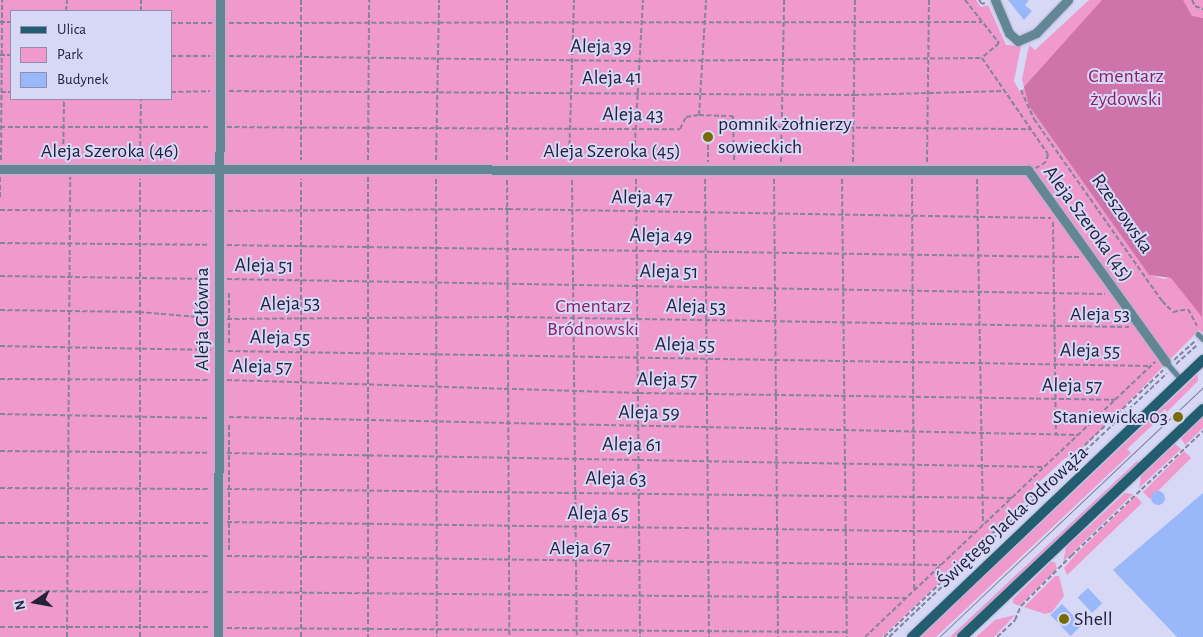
<!DOCTYPE html>
<html>
<head>
<meta charset="utf-8">
<style>
  body { margin:0 }
  #map { position:relative; width:1203px; height:637px; overflow:hidden; background:#d7d8f5; font-family:"Alegreya Sans",sans-serif }
  div>[style] { position:absolute }
  .green>* { inset:0; background:#f099cc; transform-origin:0 0 }
  .forest>* { inset:0; background:#ce74ab }
  .building>* { inset:0; background:#98b8f9; transform-origin:0 0 }
  .round { border-radius:50% }
  .path>* { height:2px; margin-top:-1px; transform-origin:0; background:repeating-linear-gradient(90deg,#83839f 0 5px,transparent 0 7.5px) }
  .roads { filter:drop-shadow(0 0 1px #b3b4d0) drop-shadow(0 0 1px #b3b4d0) }
  .lane>* { height:4.5px; margin:-2.25px; padding:0 2.25px; transform-origin:2.25px; border-radius:2.25px; background:#628693 }
  .street>* { height:9px; margin:-4.5px; padding:0 4.5px; transform-origin:4.5px; border-radius:4.5px; background:#628693 }
  .secondary>* { height:10px; margin:-5px; padding:0 5px; transform-origin:5px; border-radius:5px; background:#225d70 }
  .tram>* { height:1px; margin:-0.5px; padding:0 0.5px; transform-origin:0.5px; border-radius:0.5px; background:#7a7a96 }
  .dots>* { width:14px; height:14px; translate:-50% -50%; box-sizing:border-box; border:2px solid #d7d8f5; border-radius:50% }
  span { translate:-50% -50%; white-space:nowrap; text-align:center; line-height:1.15; -webkit-text-stroke:4px #d7d8f5; paint-order:stroke }
  .street-label { font-size:20px; color:#23223d }
  .park-label { font-size:20px; color:#8b1f69 }
  .poi-label { font-size:20px; color:#23223d }
  .left { translate:0 -50%; text-align:left }
  .right { translate:-100% -50%; text-align:right }
  .legend { position:absolute; left:10px; top:10px; width:162px; height:90px; box-sizing:border-box; background:#d7d8f5; border:1px solid #8f8fab; margin:0; padding:6px 9px; list-style:none; font-size:15px; color:#23223d }
  .legend li { display:flex; align-items:center; gap:10px; height:25px }
  .legend b { width:25px; border:1px solid #8f8fab }
  .north { position:absolute; left:10px; top:577px; width:50px; height:50px; -webkit-text-stroke:4px #d7d8f5; paint-order:stroke; rotate:258deg; font-size:14px; font-weight:700; line-height:20px; text-align:center; color:#23223d }
  .north::after { content:''; display:block; margin:auto; width:18px; height:22px; background:#23223d; clip-path:polygon(50% 0,100% 100%,50% 72%,0 100%) }
</style>
</head>
<body>
<div id="map">
  <div class="green">
    <i style="clip-path:polygon(evenodd,0 0,976px 0,981px 7px,988px 5px,1006px 45px,1021px 46px,1014px 81px,1020px 92px,1024px 88px,1022px 79px,1029px 45px,1035px 50px,1089px 0,1203px 0,1203px 333px,1199px 330px,1108px 423px,1080px 450px,1064px 459px,1033px 488px,1029px 498px,882px 637px,0 637px,0 0,11px 11px,171px 11px,171px 99px,11px 99px,11px 11px,0 0,1024px 88px,1170px 278px,1164px 279px,1149px 275px,1034px 113px,1024px 88px)"></i>
    <i style="clip-path:polygon(1198px 374px,1198px 381px,1167px 412px,1165px 409px,1158px 416px,1159px 419px,1127px 449px,1131px 453px,936px 637px,920px 637px)"></i>
    <i style="clip-path:polygon(1203px 417px,1203px 428px,1185px 445px,1181px 438px)"></i>
    <i style="clip-path:polygon(1175px 444px,1181px 449px,1139px 488px,1141px 476px)"></i>
    <i style="left:1184px;top:451px;width:10px;height:58px;rotate:45deg"></i>
    <i style="clip-path:polygon(1137px 461px,1139px 463px,977px 616px,955px 637px,950px 637px)"></i>
    <i style="clip-path:polygon(1125px 493px,1133px 494px,1063px 562px,1066px 547px)"></i>
    <i style="clip-path:polygon(1136px 496px,1142px 503px,1067px 575px,1064px 568px,1079px 551px)"></i>
    <i style="clip-path:polygon(1051px 562px,1055px 562px,1057px 569px,1019px 606px,1013px 603px,1013px 599px)"></i>
    <i style="clip-path:polygon(1055px 576px,1059px 576px,1064px 596px,1052px 612px,1045px 614px,1024px 607px)"></i>
    <i style="clip-path:polygon(1015px 615px,994px 637px,976px 637px,995px 620px)"></i>
  </div>
  <div class="forest">
    <i style="clip-path:polygon(1102px 0,1183px 0,1192px 16px,1203px 18px,1202px 317px,1171px 278px,1149px 275px,1029px 106px,1024px 87px)"></i>
  </div>
  <div class="building">
    <i style="clip-path:polygon(1008px 0,1029px 0,1025px 5px,1032px 11px,1024px 20px)"></i>
    <i class="round" style="left:1151px;top:491px;width:14px;height:14px"></i>
    <i style="clip-path:polygon(1203px 493px,1203px 637px,1177px 637px,1113px 570px)"></i>
    <i style="left:1088px;top:588px;width:21px;height:14px;rotate:47deg"></i>
    <i style="left:1062px;top:604px;width:29px;height:16px;rotate:46deg"></i>
  </div>
  <div class="path">
    <i style="left:301px;top:0;width:160px;rotate:90deg"></i>
    <i style="left:965px;top:0;width:55px;rotate:51.7deg"></i>
    <i style="left:999px;top:43px;width:23px;rotate:139deg"></i>
    <i style="left:982px;top:58px;width:116px;rotate:55.5deg"></i>
    <i style="left:1048px;top:154px;width:8px;rotate:104deg"></i>
    <i style="left:1046px;top:162px;width:12px;rotate:149deg"></i>
    <i style="left:979px;top:0;width:5px;rotate:53deg"></i>
    <i style="left:982px;top:4px;width:3px;rotate:-18deg"></i>
    <i style="left:1192px;top:0;width:7px;rotate:63deg"></i>
    <i style="left:1195px;top:6px;width:9px;rotate:21deg"></i>
    <i style="left:66px;top:11px;width:11px;rotate:-85deg"></i>
    <i style="left:141px;top:11px;width:11px;rotate:-90deg"></i>
    <i style="left:0;top:22px;width:11px"></i>
    <i style="left:171px;top:23px;width:41px"></i>
    <i style="left:229px;top:23px;width:753px;rotate:-0.08deg"></i>
    <i style="left:0;top:55px;width:11px"></i>
    <i style="left:171px;top:56px;width:39px"></i>
    <i style="left:229px;top:56px;width:409px;rotate:0.7deg"></i>
    <i style="left:638px;top:61px;width:344px;rotate:-0.5deg"></i>
    <i style="left:1021px;top:90px;width:32px;rotate:66deg"></i>
    <i style="left:1034px;top:119px;width:223px;rotate:54.9deg"></i>
    <i style="left:1162px;top:301px;width:16px;rotate:45deg"></i>
    <i style="left:1173px;top:312px;width:15px;rotate:-11deg"></i>
    <i style="left:1188px;top:309px;width:19px;rotate:62deg"></i>
    <i style="left:229px;top:91px;width:625px;rotate:0.37deg"></i>
    <i style="left:854px;top:95px;width:150px;rotate:-1.5deg"></i>
    <i style="left:1px;top:92px;width:10px"></i>
    <i style="left:171px;top:92px;width:39px;rotate:-1deg"></i>
    <i style="left:699px;top:115px;width:115px;rotate:-86.5deg"></i>
    <i style="left:733px;top:125px;width:35px;rotate:88deg"></i>
    <i style="left:0;top:127px;width:210px"></i>
    <i style="left:227px;top:127px;width:453px;rotate:0.3deg"></i>
    <i style="left:680px;top:129px;width:13px;rotate:-63deg"></i>
    <i style="left:686px;top:117px;width:13px;rotate:-9deg"></i>
    <i style="left:699px;top:115px;width:34px;rotate:2deg"></i>
    <i style="left:733px;top:116px;width:9px;rotate:90deg"></i>
    <i style="left:733px;top:125px;width:48px;rotate:2.4deg"></i>
    <i style="left:781px;top:127px;width:249px;rotate:0.5deg"></i>
    <i style="left:708px;top:137px;width:25px;rotate:90deg"></i>
    <i style="left:63px;top:159px;width:60px;rotate:-89deg"></i>
    <i style="left:1px;top:160px;width:160px;rotate:-89.6deg"></i>
    <i style="left:368px;top:160px;width:160px;rotate:-89.6deg"></i>
    <i style="left:436px;top:160px;width:160px;rotate:-88.9deg"></i>
    <i style="left:507px;top:160px;width:160px;rotate:-90deg"></i>
    <i style="left:569px;top:160px;width:160px;rotate:-88.2deg"></i>
    <i style="left:634px;top:160px;width:160px;rotate:-86.8deg"></i>
    <i style="left:140px;top:161px;width:62px;rotate:-89.1deg"></i>
    <i style="left:781px;top:162px;width:162px;rotate:-88.9deg"></i>
    <i style="left:853px;top:162px;width:162px;rotate:-89.3deg"></i>
    <i style="left:927px;top:162px;width:162px;rotate:-89.3deg"></i>
    <i style="left:368px;top:177px;width:460px;rotate:90deg"></i>
    <i style="left:436px;top:179px;width:458px;rotate:89.9deg"></i>
    <i style="left:636px;top:179px;width:458px;rotate:89.5deg"></i>
    <i style="left:705px;top:179px;width:458px;rotate:89.5deg"></i>
    <i style="left:774px;top:179px;width:458px;rotate:89.5deg"></i>
    <i style="left:842px;top:179px;width:458px;rotate:89.4deg"></i>
    <i style="left:912px;top:179px;width:411px;rotate:89.7deg"></i>
    <i style="left:977px;top:179px;width:346px;rotate:89deg"></i>
    <i style="left:507px;top:180px;width:457px;rotate:89.7deg"></i>
    <i style="left:572px;top:180px;width:457px;rotate:89.4deg"></i>
    <i style="left:0;top:197px;width:20px;rotate:-90deg"></i>
    <i style="left:0;top:210px;width:211px;rotate:0.3deg"></i>
    <i style="left:228px;top:211px;width:280px;rotate:-0.4deg"></i>
    <i style="left:508px;top:209px;width:543px;rotate:0.95deg"></i>
    <i style="left:1053px;top:222px;width:212px;rotate:89.2deg"></i>
    <i style="left:0;top:243px;width:210px;rotate:0.5deg"></i>
    <i style="left:227px;top:245px;width:853px;rotate:0.81deg"></i>
    <i style="left:0;top:276px;width:210px;rotate:0.8deg"></i>
    <i style="left:227px;top:279px;width:878px;rotate:0.98deg"></i>
    <i style="left:0;top:310px;width:139px;rotate:0.8deg"></i>
    <i style="left:139px;top:312px;width:71px;rotate:4.8deg"></i>
    <i style="left:227px;top:319px;width:283px;rotate:-0.4deg"></i>
    <i style="left:510px;top:317px;width:619px;rotate:0.93deg"></i>
    <i style="left:229px;top:343px;width:51px;rotate:-90deg"></i>
    <i style="left:0;top:346px;width:211px;rotate:1.1deg"></i>
    <i style="left:228px;top:351px;width:923px;rotate:0.93deg"></i>
    <i style="left:1174px;top:360px;width:28px;rotate:-42deg"></i>
    <i style="left:1176px;top:364px;width:30px;rotate:-42deg"></i>
    <i style="left:0;top:379px;width:210px;rotate:0.3deg"></i>
    <i style="left:227px;top:380px;width:412px;rotate:1.8deg"></i>
    <i style="left:639px;top:393px;width:476px;rotate:0.8deg"></i>
    <i style="left:0;top:414px;width:209px;rotate:1.1deg"></i>
    <i style="left:229px;top:417px;width:850px;rotate:1.21deg"></i>
    <i style="left:0;top:451px;width:210px;rotate:0.5deg"></i>
    <i style="left:227px;top:453px;width:817px;rotate:0.98deg"></i>
    <i style="left:0;top:488px;width:210px;rotate:0.3deg"></i>
    <i style="left:227px;top:489px;width:785px;rotate:0.66deg"></i>
    <i style="left:227px;top:522px;width:749px;rotate:0.76deg"></i>
    <i style="left:0;top:523px;width:210px"></i>
    <i style="left:229px;top:550px;width:125px;rotate:-90deg"></i>
    <i style="left:227px;top:556px;width:714px;rotate:0.72deg"></i>
    <i style="left:0;top:557px;width:210px;rotate:-0.3deg"></i>
    <i style="left:0;top:591px;width:210px;rotate:0.3deg"></i>
    <i style="left:227px;top:592px;width:679px;rotate:0.51deg"></i>
    <i style="left:0;top:627px;width:210px"></i>
    <i style="left:227px;top:628px;width:620px;rotate:0.37deg"></i>
    <i style="left:67px;top:637px;width:460px;rotate:-89.6deg"></i>
    <i style="left:140px;top:637px;width:458px;rotate:-90deg"></i>
    <i style="left:301px;top:637px;width:458px;rotate:-90deg"></i>
    <i style="left:865px;top:637px;width:400px;rotate:-43.5deg"></i>
    <i style="left:884px;top:637px;width:386px;rotate:-43.7deg"></i>
    <i style="left:889px;top:637px;width:383px;rotate:-43.5deg"></i>
    <i style="left:997px;top:637px;width:25px;rotate:-43deg"></i>
    <i style="left:1015px;top:620px;width:15px;rotate:-67deg"></i>
    <i style="left:1021px;top:606px;width:71px;rotate:-45deg"></i>
    <i style="left:1071px;top:556px;width:182px;rotate:-43.4deg"></i>
  </div>
  <div class="roads">
    <div class="lane">
      <i style="left:1198px;top:334px;width:7px;rotate:45deg"></i>
      <i style="left:1166px;top:362px;width:23px;rotate:49deg"></i>
    </div>
    <div class="street">
      <i style="left:995px;top:0;width:36px;rotate:67deg"></i>
      <i style="left:1009px;top:33px;width:12px;rotate:42deg"></i>
      <i style="left:1018px;top:41px;width:20px;rotate:-24deg"></i>
      <i style="left:1036px;top:33px;width:46px;rotate:-45.9deg"></i>
      <i style="left:0;top:169px;width:1028px;rotate:0.06deg"></i>
      <i style="left:1028px;top:170px;width:236px;rotate:54.3deg"></i>
      <i style="left:218px;top:637px;width:637px;rotate:-89.82deg"></i>
    </div>
    <div class="secondary">
      <i style="left:912px;top:637px;width:402px;rotate:-43.6deg"></i>
      <i style="left:962px;top:637px;width:332px;rotate:-43.4deg"></i>
    </div>
  </div>
  <div class="tram">
    <i style="left:939px;top:637px;width:364px;rotate:-43.4deg"></i>
  </div>
  <div class="dots">
    <i style="left:708px;top:137px;background:#756c08"></i>
    <i style="left:1178px;top:417px;background:#756c08"></i>
    <i style="left:1064px;top:619px;background:#756c08"></i>
  </div>
  <div class="street-label">
    <span style="left:601px;top:47px;rotate:1deg">Aleja 39</span>
    <span style="left:612px;top:78px;rotate:-1deg">Aleja 41</span>
    <span style="left:633px;top:115px;rotate:1deg">Aleja 43</span>
    <span style="left:110px;top:151px">Aleja Szeroka (46)</span>
    <span style="left:612px;top:151px">Aleja Szeroka (45)</span>
    <span style="left:642px;top:198px;rotate:1deg">Aleja 47</span>
    <span style="left:1122px;top:214px;rotate:55deg">Rzeszowska</span>
    <span style="left:1088px;top:224px;rotate:54deg">Aleja Szeroka (45)</span>
    <span style="left:661px;top:236px;rotate:1deg">Aleja 49</span>
    <span style="left:264px;top:266px;rotate:1deg">Aleja 51</span>
    <span style="left:669px;top:272px;rotate:1deg">Aleja 51</span>
    <span style="left:290px;top:304px;rotate:-1deg">Aleja 53</span>
    <span style="left:696px;top:307px;rotate:2deg">Aleja 53</span>
    <span style="left:1100px;top:314px">Aleja 53</span>
    <span style="left:202px;top:319px;rotate:-90deg">Aleja Główna</span>
    <span style="left:280px;top:338px;rotate:1deg">Aleja 55</span>
    <span style="left:685px;top:345px;rotate:1deg">Aleja 55</span>
    <span style="left:1090px;top:351px;rotate:1deg">Aleja 55</span>
    <span style="left:262px;top:367px;rotate:1deg">Aleja 57</span>
    <span style="left:667px;top:380px;rotate:1deg">Aleja 57</span>
    <span style="left:1072px;top:386px;rotate:1deg">Aleja 57</span>
    <span style="left:649px;top:413px;rotate:1deg">Aleja 59</span>
    <span style="left:632px;top:445px;rotate:1deg">Aleja 61</span>
    <span style="left:616px;top:479px;rotate:1deg">Aleja 63</span>
    <span style="left:598px;top:514px;rotate:1deg">Aleja 65</span>
    <span style="left:1013px;top:517px;rotate:-43deg">Świętego Jacka Odrowąża</span>
    <span style="left:580px;top:548px">Aleja 67</span>
  </div>
  <div class="park-label">
    <span style="left:1126px;top:88px">Cmentarz<br>żydowski</span>
    <span style="left:593px;top:318px">Cmentarz<br>Bródnowski</span>
  </div>
  <div class="poi-label">
    <span class="left" style="left:718px;top:136px">pomnik żołnierzy<br>sowieckich</span>
    <span class="right" style="left:1168px;top:417px">Staniewicka 03</span>
    <span class="left" style="left:1074px;top:619px">Shell</span>
  </div>
  <ul class="legend">
  <li><b style="height:6px;background:#225d70"></b>Ulica</li>
  <li><b style="height:14px;background:#f099cc"></b>Park</li>
  <li><b style="height:14px;background:#98b8f9"></b>Budynek</li>
  </ul>
  <div class="north">N</div>
</div>
</body>
</html>
